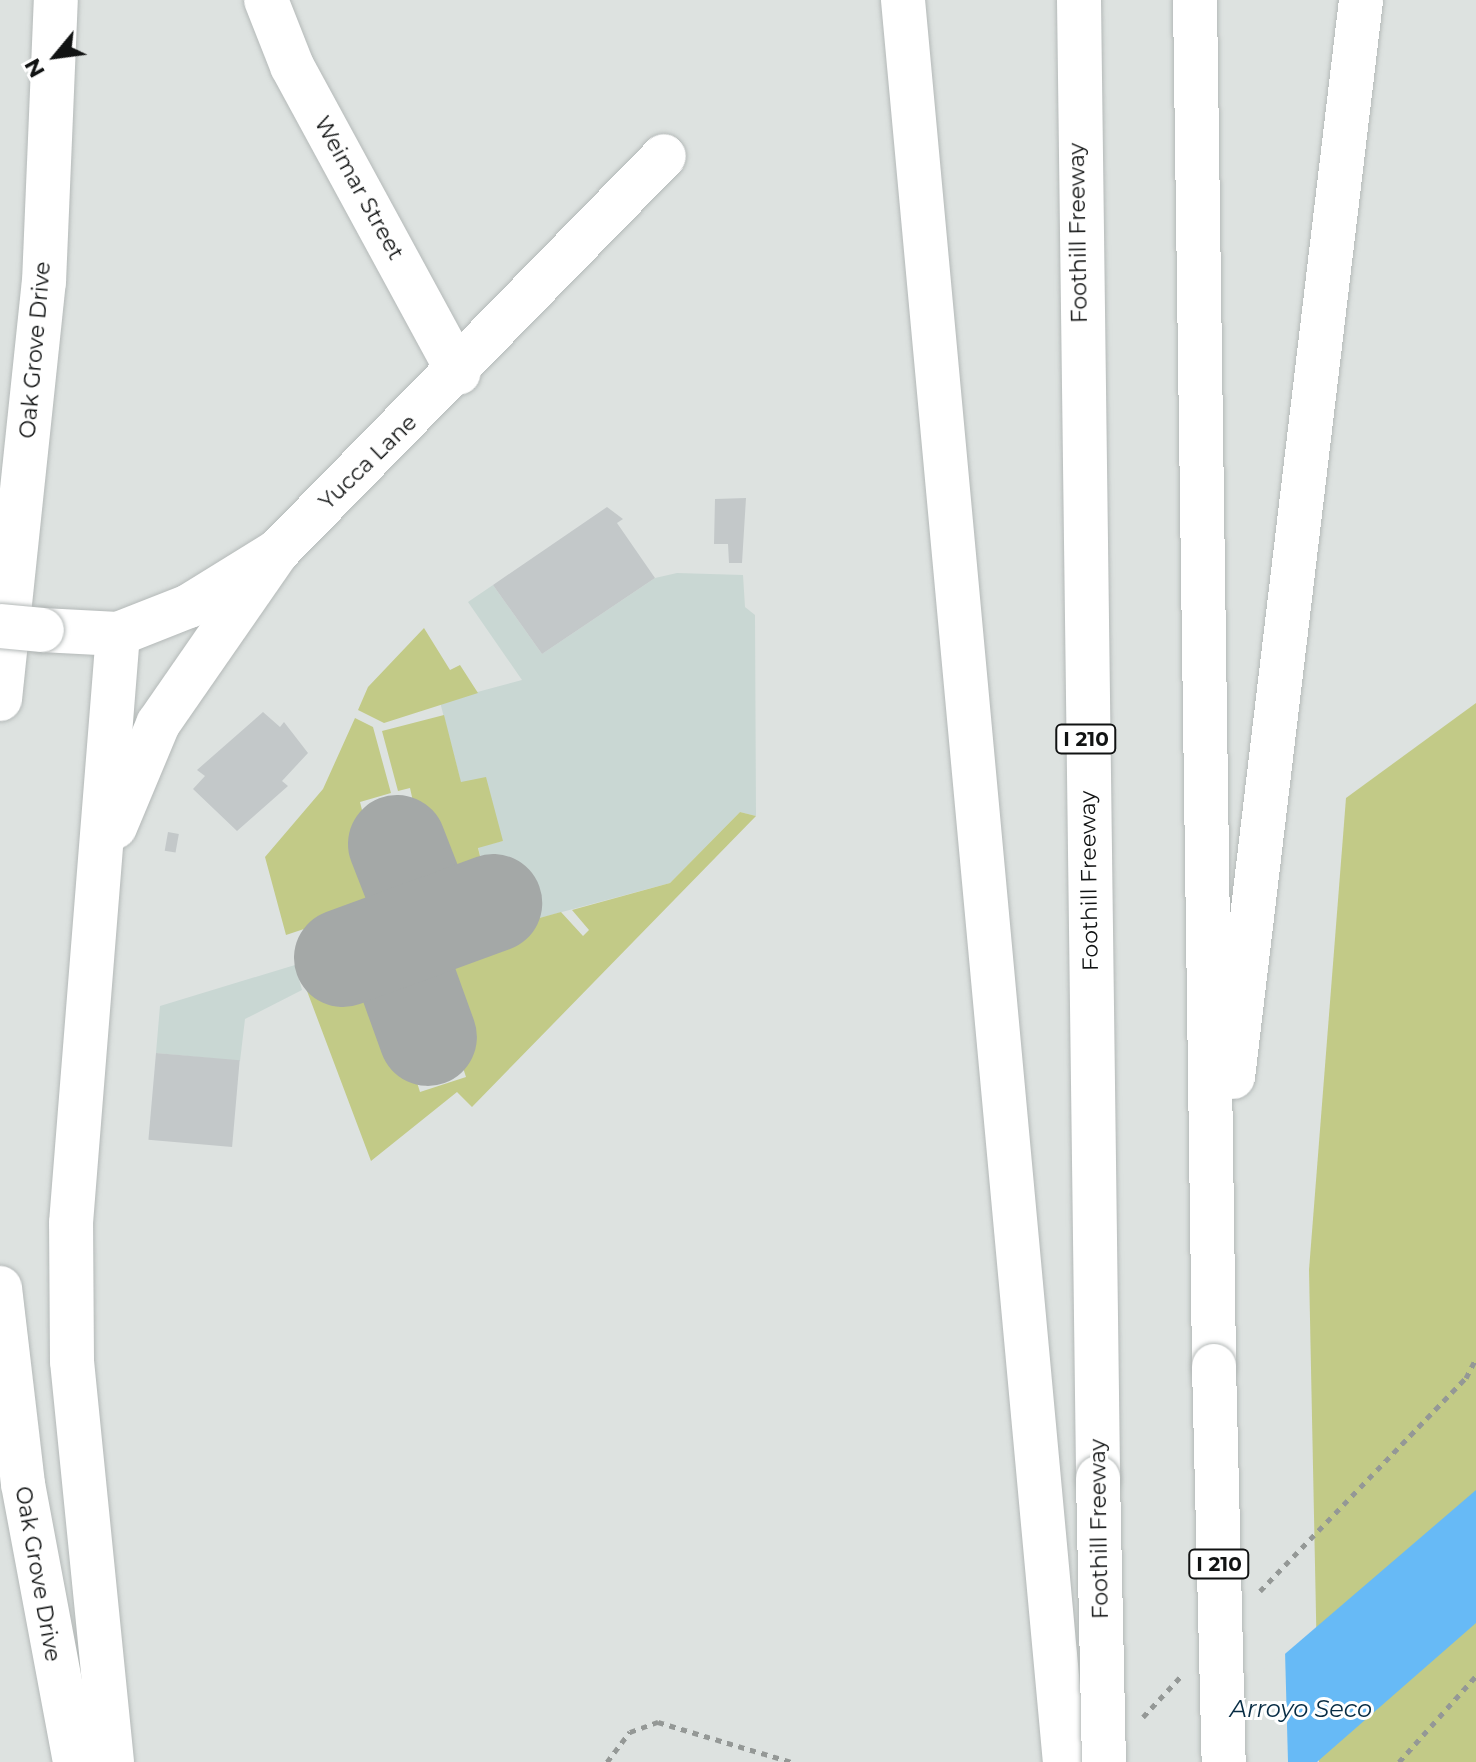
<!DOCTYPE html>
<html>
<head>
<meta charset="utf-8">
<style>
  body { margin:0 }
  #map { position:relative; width:1476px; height:1762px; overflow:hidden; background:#dde2e0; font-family:Montserrat,sans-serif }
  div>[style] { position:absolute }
  .built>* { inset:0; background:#c9d7d3 }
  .green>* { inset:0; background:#c2ca87 }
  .water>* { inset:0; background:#67baf6 }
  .pier>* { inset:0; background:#dde2e0 }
  .taxiway>* { height:98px; margin:-49px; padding:0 49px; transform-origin:49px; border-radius:49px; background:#a4a8a7 }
  .building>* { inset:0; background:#c3c8c9; transform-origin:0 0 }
  .path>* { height:5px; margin-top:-2.5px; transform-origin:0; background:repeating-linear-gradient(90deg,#949896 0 6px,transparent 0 12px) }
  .roads { filter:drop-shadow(0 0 2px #b4b9b8) drop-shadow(0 0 2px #b4b9b8) }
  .minor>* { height:44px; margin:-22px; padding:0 22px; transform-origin:22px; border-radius:22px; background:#fff }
  .major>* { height:44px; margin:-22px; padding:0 22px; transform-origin:22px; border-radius:22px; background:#fff }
  .highway>* { height:44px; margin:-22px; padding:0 22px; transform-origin:22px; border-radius:22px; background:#fff }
  .bridges { filter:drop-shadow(0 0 2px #b4b9b8) drop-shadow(0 0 2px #b4b9b8) }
  .minor-bridge>* { height:44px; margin:-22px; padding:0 22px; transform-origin:22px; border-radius:22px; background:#fff }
  .highway-bridge>* { height:44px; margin:-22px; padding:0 22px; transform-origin:22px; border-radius:22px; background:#fff }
  span { translate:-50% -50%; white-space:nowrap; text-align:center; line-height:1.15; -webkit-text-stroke:6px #fff; paint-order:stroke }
  .shield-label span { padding:2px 6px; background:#fff; border:2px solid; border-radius:6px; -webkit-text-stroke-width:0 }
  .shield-label { font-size:20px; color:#111313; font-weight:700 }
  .street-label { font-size:22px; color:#111313 }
  .water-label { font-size:24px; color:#072c44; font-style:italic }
  .north { position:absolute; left:16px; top:16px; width:80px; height:80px; -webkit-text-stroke:6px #fff; paint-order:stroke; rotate:241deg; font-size:22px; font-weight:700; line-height:32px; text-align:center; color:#111313 }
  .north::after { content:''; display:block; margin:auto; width:28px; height:36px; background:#111313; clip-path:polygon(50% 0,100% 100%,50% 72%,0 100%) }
</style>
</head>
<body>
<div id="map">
  <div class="built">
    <i style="clip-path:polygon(677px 573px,743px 575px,745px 607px,755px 615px,756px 816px,740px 812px,670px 883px,499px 929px,478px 847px,503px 841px,461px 783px,440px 702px,522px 680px,468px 602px,493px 585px,542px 654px,655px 578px)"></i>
    <i style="clip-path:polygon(295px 965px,302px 990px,245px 1019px,240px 1061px,156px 1053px,160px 1006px)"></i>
  </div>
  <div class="green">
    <i style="clip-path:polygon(424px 628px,450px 670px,460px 665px,478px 693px,384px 723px,358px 710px,368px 687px)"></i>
    <i style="clip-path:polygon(1476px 703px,1476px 1762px,1319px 1762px,1309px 1270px,1346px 798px)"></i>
    <i style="clip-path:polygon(444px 715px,461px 782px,486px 777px,503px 841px,478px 848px,488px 888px,438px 907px,406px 841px,421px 837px,410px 788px,398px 791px,382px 731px)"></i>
    <i style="clip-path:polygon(355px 718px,373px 727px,391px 793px,360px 802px,372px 850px,390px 846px,412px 906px,408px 919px,339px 944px,331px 920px,286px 935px,265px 857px,323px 789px)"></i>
    <i style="clip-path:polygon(740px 812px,756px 816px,472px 1107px,457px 1092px,371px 1161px,307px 991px,384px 958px,394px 964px,420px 1040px,405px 1044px,420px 1092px,466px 1077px,451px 1031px,436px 1035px,409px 960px,413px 948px,497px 918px,500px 929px,561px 912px,583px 936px,589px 930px,572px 910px,670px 883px)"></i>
  </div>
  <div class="water">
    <i style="clip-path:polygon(1476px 1490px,1476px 1623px,1317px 1762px,1159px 1762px)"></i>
  </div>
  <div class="pier">
    <i style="clip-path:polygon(1285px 1651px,1288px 1762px,1155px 1762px,1156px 1759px)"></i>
  </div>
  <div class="taxiway">
    <i style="left:397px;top:844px;width:88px;rotate:68.7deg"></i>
    <i style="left:393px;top:940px;width:103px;rotate:70.2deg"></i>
    <i style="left:343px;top:958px;width:160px;rotate:-20.1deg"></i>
  </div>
  <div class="building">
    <i style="clip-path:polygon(746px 498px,742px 563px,729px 563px,728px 544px,714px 544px,715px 499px)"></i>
    <i style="clip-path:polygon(607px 507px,623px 519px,617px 523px,655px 578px,542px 654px,493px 585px)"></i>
    <i style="clip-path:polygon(263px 712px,280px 727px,284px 722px,308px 753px,282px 781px,288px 786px,237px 831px,193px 789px,205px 776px,197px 770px)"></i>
    <i style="left:168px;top:832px;width:11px;height:19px;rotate:10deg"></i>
    <i style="left:156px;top:1053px;width:84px;height:87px;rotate:5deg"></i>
  </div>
  <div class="path">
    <i style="left:1260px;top:1591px;width:296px;rotate:-46deg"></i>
    <i style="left:1466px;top:1378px;width:22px;rotate:-63deg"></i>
    <i style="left:1143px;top:1717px;width:57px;rotate:-47.1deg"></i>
    <i style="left:607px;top:1762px;width:38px;rotate:-53deg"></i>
    <i style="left:630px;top:1732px;width:30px;rotate:-20deg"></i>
    <i style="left:658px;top:1722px;width:139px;rotate:16.7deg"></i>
    <i style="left:1399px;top:1762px;width:115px;rotate:-48.2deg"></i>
  </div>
  <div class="roads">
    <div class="minor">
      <i style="left:266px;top:0;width:71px;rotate:68.5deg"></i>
      <i style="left:292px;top:66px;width:349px;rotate:61.5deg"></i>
      <i style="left:42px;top:630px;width:76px;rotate:3deg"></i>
      <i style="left:118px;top:634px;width:76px;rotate:-21.5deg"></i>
      <i style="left:189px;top:606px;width:105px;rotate:-31.7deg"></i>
      <i style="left:278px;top:551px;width:552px;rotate:-45.66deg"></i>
    </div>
    <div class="major">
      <i style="left:0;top:699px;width:419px;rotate:-84deg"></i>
      <i style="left:44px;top:282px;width:282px;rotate:-87.6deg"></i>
      <i style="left:115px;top:827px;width:112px;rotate:-67.3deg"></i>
      <i style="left:158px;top:724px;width:211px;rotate:-55.3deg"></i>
      <i style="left:0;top:1288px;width:197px;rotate:83.3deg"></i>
      <i style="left:23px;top:1484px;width:283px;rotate:79.4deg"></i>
      <i style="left:112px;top:1762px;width:403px;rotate:-95.7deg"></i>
      <i style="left:72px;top:1361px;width:138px;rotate:-90.4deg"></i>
      <i style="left:71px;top:1223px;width:591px;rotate:-85.44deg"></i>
    </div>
    <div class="highway">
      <i style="left:903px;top:0;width:1769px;rotate:84.75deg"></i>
      <i style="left:1079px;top:0;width:1478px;rotate:89.26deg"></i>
      <i style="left:1195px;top:0;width:1366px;rotate:89.2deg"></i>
      <i style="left:1233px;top:1077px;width:1085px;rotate:-83.22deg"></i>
    </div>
  </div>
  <div class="bridges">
    <div class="minor-bridge">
      <i style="left:0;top:626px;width:42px;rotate:5.4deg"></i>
    </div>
    <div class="highway-bridge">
      <i style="left:1214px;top:1366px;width:396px;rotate:88.6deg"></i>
      <i style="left:1098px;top:1478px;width:284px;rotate:88.8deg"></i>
    </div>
  </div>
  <div class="shield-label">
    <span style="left:1086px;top:739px">I 210</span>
    <span style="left:1219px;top:1564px">I 210</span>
  </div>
  <div class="street-label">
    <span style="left:359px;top:188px;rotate:61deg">Weimar Street</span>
    <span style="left:1078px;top:233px;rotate:-91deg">Foothill Freeway</span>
    <span style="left:35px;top:350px;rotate:-85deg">Oak Grove Drive</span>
    <span style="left:368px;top:462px;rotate:-44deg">Yucca Lane</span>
    <span style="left:1089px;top:881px;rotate:-91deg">Foothill Freeway</span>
    <span style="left:1099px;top:1529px;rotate:-91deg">Foothill Freeway</span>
    <span style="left:38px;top:1574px;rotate:80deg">Oak Grove Drive</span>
  </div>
  <div class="water-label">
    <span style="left:1301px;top:1709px">Arroyo Seco</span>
  </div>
  <div class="north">N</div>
</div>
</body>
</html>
